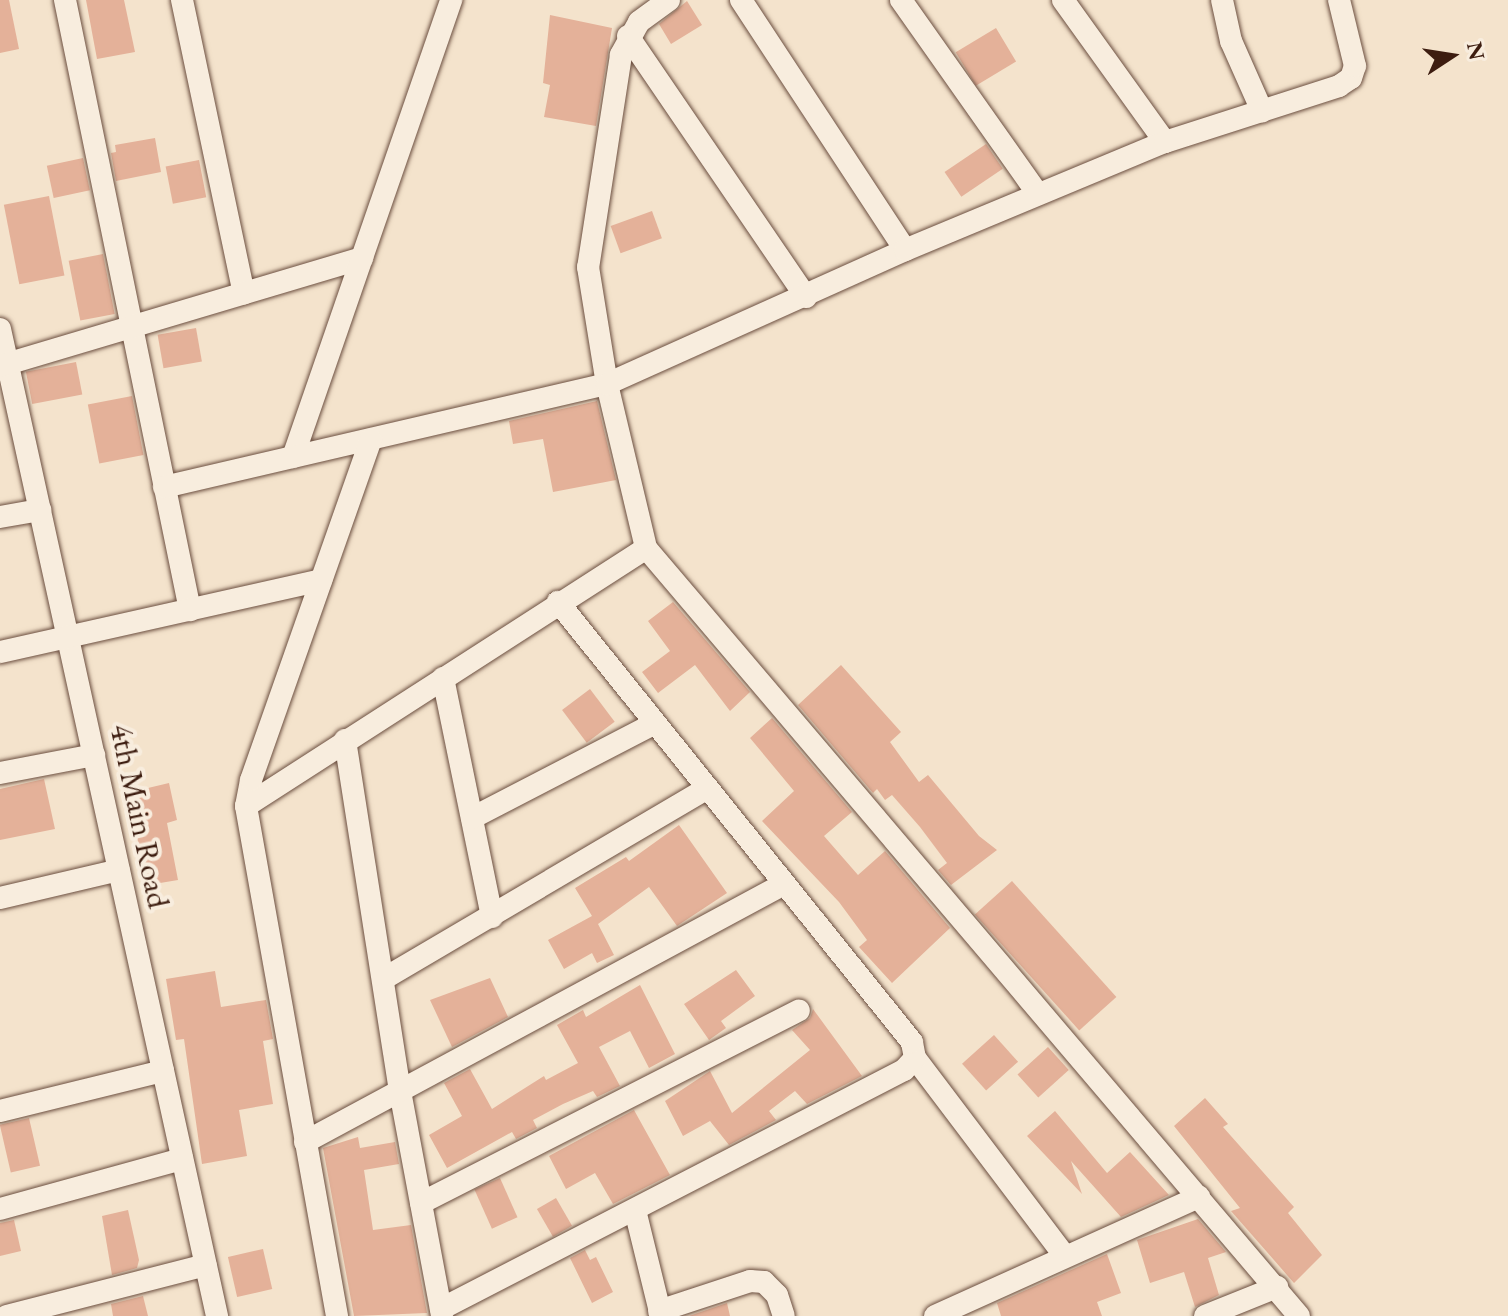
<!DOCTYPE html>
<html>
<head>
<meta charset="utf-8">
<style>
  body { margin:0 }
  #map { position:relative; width:1508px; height:1316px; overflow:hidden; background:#f4e3cc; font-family:"EB Garamond",serif }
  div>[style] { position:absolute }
  .building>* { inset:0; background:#e4b199; transform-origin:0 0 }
  .roads { filter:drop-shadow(0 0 2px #6b4e3f) drop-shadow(0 0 2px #6b4e3f) }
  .minor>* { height:22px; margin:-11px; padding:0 11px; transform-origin:11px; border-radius:11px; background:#f8edde }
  span { translate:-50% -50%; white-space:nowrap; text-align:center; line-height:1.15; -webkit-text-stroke:8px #f8edde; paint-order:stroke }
  .street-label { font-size:32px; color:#3d1d10 }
  .north { position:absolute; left:1412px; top:16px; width:80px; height:80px; -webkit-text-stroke:6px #f8edde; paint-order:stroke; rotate:78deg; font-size:22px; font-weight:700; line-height:32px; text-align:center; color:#3d1d10 }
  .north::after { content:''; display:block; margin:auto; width:28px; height:36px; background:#3d1d10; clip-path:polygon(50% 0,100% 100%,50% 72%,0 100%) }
</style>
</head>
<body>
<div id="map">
  <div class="building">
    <i style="clip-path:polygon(0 0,9px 0,19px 49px,0 53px)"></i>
    <i style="clip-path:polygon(86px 0,124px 0,135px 52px,97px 59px)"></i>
    <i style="clip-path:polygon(687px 1px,702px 25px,671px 44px,659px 24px)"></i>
    <i style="clip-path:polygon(550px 15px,612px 28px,596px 126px,544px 117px,550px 85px,543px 83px)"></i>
    <i style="left:996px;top:28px;width:39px;height:47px;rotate:59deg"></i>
    <i style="clip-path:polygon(155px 138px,161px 172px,116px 181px,111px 153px,116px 152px,115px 145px)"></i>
    <i style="left:986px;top:144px;width:30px;height:50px;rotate:56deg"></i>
    <i style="left:83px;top:158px;width:33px;height:37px;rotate:78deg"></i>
    <i style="left:199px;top:160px;width:38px;height:34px;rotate:79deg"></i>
    <i style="left:49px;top:196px;width:81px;height:46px;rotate:79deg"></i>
    <i style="left:652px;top:211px;width:29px;height:44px;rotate:70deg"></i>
    <i style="left:103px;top:254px;width:61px;height:35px;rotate:79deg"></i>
    <i style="left:196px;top:328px;width:34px;height:39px;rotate:80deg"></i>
    <i style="left:76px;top:362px;width:33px;height:51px;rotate:79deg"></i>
    <i style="left:132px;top:396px;width:60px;height:45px;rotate:79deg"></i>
    <i style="clip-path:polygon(597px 401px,616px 480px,553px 492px,543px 439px,513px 444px,509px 421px)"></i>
    <i style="clip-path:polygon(673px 602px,750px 692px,730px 711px,695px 665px,658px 693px,642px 672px,670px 651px,648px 621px)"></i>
    <i style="clip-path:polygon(841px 665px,901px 732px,890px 742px,919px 782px,928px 775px,979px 836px,997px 850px,951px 885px,938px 870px,947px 863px,920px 827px,892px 795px,885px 800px,877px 789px,873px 793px,798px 705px)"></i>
    <i style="left:590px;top:689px;width:41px;height:35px;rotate:53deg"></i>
    <i style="clip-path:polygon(772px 718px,852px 812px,824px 836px,858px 875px,885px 851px,950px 928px,892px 983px,859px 947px,867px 940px,839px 902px,762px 821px,794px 791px,750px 738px)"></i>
    <i style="clip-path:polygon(44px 779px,55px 829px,0 840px,0 789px)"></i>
    <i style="clip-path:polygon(169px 783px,177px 820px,167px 823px,178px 880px,148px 885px,127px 793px)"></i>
    <i style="clip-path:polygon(679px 825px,727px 893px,677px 926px,649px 887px,598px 924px,614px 955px,597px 963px,592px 953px,564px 969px,548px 940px,592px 916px,575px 888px,626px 857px,629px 861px)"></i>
    <i style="left:1012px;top:881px;width:156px;height:50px;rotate:48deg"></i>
    <i style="clip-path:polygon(736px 970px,755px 996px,721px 1021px,726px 1028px,709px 1040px,684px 1004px)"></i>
    <i style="clip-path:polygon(215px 971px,221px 1007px,266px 1000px,273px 1039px,263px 1041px,273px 1104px,239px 1110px,247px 1156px,202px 1164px,184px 1039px,176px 1040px,166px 979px)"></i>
    <i style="clip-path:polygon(490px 978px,508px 1017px,452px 1047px,430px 1000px)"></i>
    <i style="clip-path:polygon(640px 985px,675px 1054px,649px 1068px,630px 1031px,599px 1047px,620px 1086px,597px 1097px,593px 1091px,563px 1104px,533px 1120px,537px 1128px,516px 1139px,512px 1132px,447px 1168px,429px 1135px,462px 1116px,444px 1083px,470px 1069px,492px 1109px,544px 1076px,546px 1080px,578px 1063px,557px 1025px,583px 1010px,586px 1017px)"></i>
    <i style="clip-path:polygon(813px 1009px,862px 1076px,807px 1104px,795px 1091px,769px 1111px,776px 1120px,729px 1145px,710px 1121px,683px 1136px,665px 1101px,710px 1071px,732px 1113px,810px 1050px,792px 1030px,810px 1018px)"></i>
    <i style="left:994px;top:1035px;width:36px;height:43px;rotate:48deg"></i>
    <i style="left:1048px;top:1047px;width:31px;height:41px;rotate:48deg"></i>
    <i style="clip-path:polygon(1205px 1098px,1228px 1124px,1223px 1127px,1294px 1207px,1288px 1213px,1322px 1255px,1294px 1283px,1231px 1211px,1240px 1208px,1174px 1126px)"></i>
    <i style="clip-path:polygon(634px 1110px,670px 1175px,613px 1204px,595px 1173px,566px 1189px,549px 1156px)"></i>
    <i style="clip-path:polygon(1055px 1111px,1107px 1173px,1130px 1152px,1169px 1195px,1121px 1217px,1071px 1161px,1082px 1194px,1027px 1136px)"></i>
    <i style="left:29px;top:1118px;width:49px;height:30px;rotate:77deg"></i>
    <i style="clip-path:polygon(358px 1137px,360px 1148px,395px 1142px,399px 1164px,364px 1170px,373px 1230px,411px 1225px,427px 1313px,354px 1316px,323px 1148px)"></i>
    <i style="left:500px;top:1178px;width:43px;height:28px;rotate:66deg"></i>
    <i style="left:556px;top:1198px;width:32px;height:22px;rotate:60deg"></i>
    <i style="clip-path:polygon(128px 1210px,139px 1260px,137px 1268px,112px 1275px,102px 1216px)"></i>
    <i style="clip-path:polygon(1198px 1219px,1226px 1252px,1208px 1258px,1219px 1295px,1195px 1307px,1184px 1272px,1150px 1283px,1137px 1240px)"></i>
    <i style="clip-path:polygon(14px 1220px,21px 1251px,0 1256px,0 1223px)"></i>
    <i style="left:263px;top:1249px;width:41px;height:36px;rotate:77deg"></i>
    <i style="clip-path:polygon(585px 1250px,590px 1260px,596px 1257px,613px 1292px,592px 1303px,570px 1258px)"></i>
    <i style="clip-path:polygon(1107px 1254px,1121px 1293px,1097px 1302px,1102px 1316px,1001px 1316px,997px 1303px)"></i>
    <i style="clip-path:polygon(143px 1296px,148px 1316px,113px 1316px,111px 1304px)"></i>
    <i style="clip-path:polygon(727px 1303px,730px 1316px,689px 1316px)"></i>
  </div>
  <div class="roads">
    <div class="minor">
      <i style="left:65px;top:0;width:623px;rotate:78.42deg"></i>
      <i style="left:182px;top:0;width:300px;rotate:78.1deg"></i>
      <i style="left:669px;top:0;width:37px;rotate:144deg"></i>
      <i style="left:639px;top:22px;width:38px;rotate:119deg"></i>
      <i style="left:621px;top:55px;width:215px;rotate:98.8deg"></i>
      <i style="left:588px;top:267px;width:119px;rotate:80.8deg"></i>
      <i style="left:607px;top:384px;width:169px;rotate:76.6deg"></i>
      <i style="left:646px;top:548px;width:1008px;rotate:49.63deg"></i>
      <i style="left:741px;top:0;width:299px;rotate:56.7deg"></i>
      <i style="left:901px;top:0;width:237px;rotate:54.8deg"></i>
      <i style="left:1063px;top:0;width:175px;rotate:54.3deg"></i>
      <i style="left:1222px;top:0;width:42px;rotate:77.6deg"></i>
      <i style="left:1231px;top:41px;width:77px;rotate:66.1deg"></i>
      <i style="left:628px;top:36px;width:316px;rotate:55.7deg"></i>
      <i style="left:0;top:329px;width:1011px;rotate:77.6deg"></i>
      <i style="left:0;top:366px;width:378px;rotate:-16.6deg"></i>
      <i style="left:293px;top:457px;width:484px;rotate:-70.9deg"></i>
      <i style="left:164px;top:487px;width:455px;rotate:-13.1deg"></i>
      <i style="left:607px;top:384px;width:327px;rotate:-24.2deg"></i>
      <i style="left:905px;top:250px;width:282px;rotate:-22.6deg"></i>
      <i style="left:1165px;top:142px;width:183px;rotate:-17.8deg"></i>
      <i style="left:1339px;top:86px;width:14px;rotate:-34deg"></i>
      <i style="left:1351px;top:78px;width:13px;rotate:-72deg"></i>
      <i style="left:1355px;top:66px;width:68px;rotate:-103.6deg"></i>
      <i style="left:0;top:517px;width:41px;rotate:-9.9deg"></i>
      <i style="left:0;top:652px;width:329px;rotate:-12.6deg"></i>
      <i style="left:443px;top:678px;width:244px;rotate:78.4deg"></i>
      <i style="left:345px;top:740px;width:355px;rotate:81.1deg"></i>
      <i style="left:400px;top:1091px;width:229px;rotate:79.4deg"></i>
      <i style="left:0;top:773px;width:96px;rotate:-10.8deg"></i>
      <i style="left:246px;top:806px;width:476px;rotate:-32.8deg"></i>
      <i style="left:472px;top:818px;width:206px;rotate:-27.4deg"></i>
      <i style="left:0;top:898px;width:122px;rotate:-13.2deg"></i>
      <i style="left:385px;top:978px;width:374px;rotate:-30.5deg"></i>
      <i style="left:915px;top:1058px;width:247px;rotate:52.9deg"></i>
      <i style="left:0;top:1111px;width:168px;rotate:-13.8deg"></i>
      <i style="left:305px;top:1142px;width:544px;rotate:-28.31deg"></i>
      <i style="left:421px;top:1203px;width:424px;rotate:-27deg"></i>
      <i style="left:0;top:1209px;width:189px;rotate:-15.4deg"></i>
      <i style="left:635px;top:1210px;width:109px;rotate:76.2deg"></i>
      <i style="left:441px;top:1309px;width:521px;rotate:-27.3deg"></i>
      <i style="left:904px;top:1070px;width:16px;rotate:-47deg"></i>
      <i style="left:915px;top:1058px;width:16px;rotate:-101deg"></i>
      <i style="left:912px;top:1042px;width:565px;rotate:-128.82deg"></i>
      <i style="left:659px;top:1311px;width:96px;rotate:-18.2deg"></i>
      <i style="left:750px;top:1281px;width:14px;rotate:4deg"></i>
      <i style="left:764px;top:1282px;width:18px;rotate:45deg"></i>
      <i style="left:777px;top:1295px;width:22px;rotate:72deg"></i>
      <i style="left:7px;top:1316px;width:205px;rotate:-14.4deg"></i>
      <i style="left:337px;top:1316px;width:518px;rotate:-100.12deg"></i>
      <i style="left:246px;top:806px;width:26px;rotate:-79deg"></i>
      <i style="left:251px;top:780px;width:361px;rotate:-70.6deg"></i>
      <i style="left:935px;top:1316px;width:290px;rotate:-24.3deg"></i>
      <i style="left:1205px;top:1316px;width:78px;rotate:-21.9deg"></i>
    </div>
  </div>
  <div class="street-label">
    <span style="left:140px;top:816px;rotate:78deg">4th Main Road</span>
  </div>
  <div class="north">N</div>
</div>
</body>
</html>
